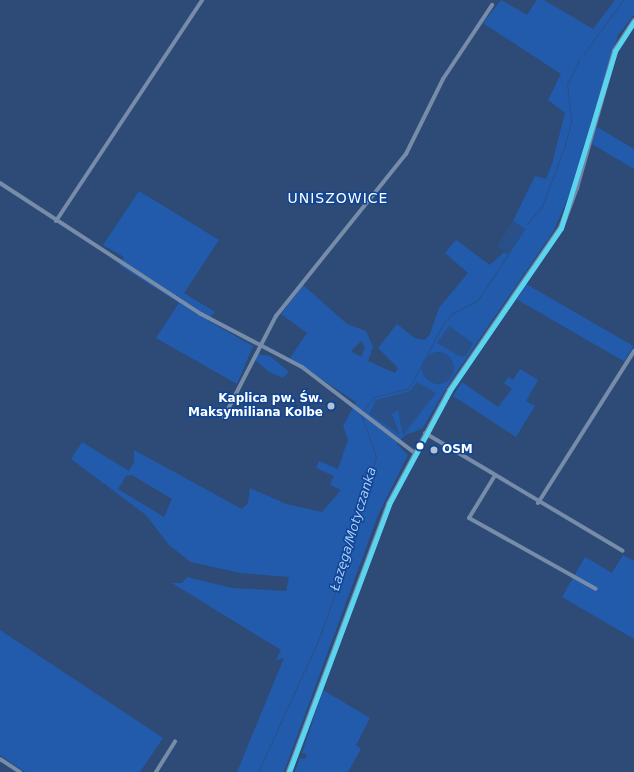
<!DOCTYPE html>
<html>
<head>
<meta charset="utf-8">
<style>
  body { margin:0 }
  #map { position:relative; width:634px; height:772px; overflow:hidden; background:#2d4b76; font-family:"DejaVu Sans",sans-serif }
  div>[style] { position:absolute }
  .green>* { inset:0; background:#225bac; transform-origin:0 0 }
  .water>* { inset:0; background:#295089; transform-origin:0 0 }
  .round { border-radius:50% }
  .stream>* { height:1px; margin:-0.5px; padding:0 0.5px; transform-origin:0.5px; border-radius:0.5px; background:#295089 }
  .street>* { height:4px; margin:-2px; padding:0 2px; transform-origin:2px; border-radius:2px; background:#768ca9 }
  .secondary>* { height:5.5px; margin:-2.75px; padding:0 2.75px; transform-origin:2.75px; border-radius:2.75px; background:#7186a5 }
  .bus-1>* { height:5px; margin:-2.5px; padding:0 2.5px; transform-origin:2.5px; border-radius:2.5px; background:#5ad5f0 }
  .dots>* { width:11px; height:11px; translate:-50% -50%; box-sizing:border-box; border:2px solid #0f4594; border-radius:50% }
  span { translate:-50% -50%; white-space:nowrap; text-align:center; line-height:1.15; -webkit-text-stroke:3px #0f4594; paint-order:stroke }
  .poi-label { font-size:12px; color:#fff; font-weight:700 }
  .right { translate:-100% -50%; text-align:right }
  .left { translate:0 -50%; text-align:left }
  .water-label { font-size:13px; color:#a8cbfb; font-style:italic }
  .quarter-label { font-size:14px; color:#fff; letter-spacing:1px }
</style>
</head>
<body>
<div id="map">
  <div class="green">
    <i style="clip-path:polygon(evenodd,501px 0,527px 15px,537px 0,544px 0,593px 29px,615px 0,634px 0,634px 15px,618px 35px,568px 198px,553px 232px,450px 382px,422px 429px,405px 435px,397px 444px,408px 455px,378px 515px,284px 772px,237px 772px,284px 658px,276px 660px,281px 650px,172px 583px,182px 583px,187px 577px,232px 588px,286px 591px,289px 577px,240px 573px,191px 562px,169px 545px,146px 515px,71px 459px,82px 442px,129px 471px,134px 462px,134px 450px,242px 509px,248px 503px,250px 488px,286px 504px,322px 512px,341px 490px,330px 485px,334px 476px,316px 468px,319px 461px,338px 469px,348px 439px,343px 426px,356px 402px,290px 358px,307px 333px,281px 314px,303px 285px,347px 324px,366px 331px,373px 347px,368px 361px,395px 373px,398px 368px,378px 348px,397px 324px,415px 338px,425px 340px,430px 334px,439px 308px,468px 273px,445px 253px,456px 240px,490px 265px,504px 252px,508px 254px,524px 229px,513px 221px,535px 176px,546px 179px,552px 164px,565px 113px,548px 100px,561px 74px,483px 23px,501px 0,361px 341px,365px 348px,361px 357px,351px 351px,361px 341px,501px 0,132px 475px,172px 499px,164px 517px,118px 489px,126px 476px,132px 475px)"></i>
    <i style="clip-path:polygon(597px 127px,634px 149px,634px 169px,592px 144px)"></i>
    <i style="clip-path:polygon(139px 191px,219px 240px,184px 293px,215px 312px,207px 320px,253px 346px,237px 384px,156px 338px,179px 303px,119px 265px,124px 257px,103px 245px)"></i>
    <i style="left:526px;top:284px;width:124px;height:18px;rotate:30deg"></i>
    <i style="clip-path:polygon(256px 354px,270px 356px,289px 372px,283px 378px,269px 372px,254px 359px)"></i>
    <i style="clip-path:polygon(520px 369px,538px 380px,526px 401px,535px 406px,516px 437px,453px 396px,462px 382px,498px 407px,512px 389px,504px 383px,508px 377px,513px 380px)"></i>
    <i style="clip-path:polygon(623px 555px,634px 561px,634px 639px,562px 597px,585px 557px,612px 573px)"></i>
    <i style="clip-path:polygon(0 630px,163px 738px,140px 772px,25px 772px,0 755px)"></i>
    <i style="clip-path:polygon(323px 690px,370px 718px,356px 745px,361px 749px,348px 772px,295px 772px,300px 758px,305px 759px,307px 755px,302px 753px)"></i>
  </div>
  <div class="water">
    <i style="left:513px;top:221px;width:13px;height:30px;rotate:32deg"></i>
    <i style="clip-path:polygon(449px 326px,473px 343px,466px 356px,459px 356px,437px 343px)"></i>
    <i class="round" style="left:422px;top:352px;width:32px;height:32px"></i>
    <i style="clip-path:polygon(417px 382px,436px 393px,403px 435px,398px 410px,392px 414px,400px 435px,369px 414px,376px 400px,410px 391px)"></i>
  </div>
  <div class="stream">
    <i style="left:583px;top:55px;width:68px;rotate:-54deg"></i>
    <i style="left:527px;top:224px;width:23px;rotate:-50deg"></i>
    <i style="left:542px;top:206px;width:62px;rotate:-69.2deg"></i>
    <i style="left:564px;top:148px;width:28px;rotate:-75deg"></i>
    <i style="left:571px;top:121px;width:37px;rotate:-96deg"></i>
    <i style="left:567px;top:84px;width:27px;rotate:-63deg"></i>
    <i style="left:363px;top:411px;width:18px;rotate:-52deg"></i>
    <i style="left:374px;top:397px;width:34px;rotate:-14deg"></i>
    <i style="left:407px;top:389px;width:8px;rotate:-50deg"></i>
    <i style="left:412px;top:383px;width:67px;rotate:-62.3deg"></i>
    <i style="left:443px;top:324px;width:15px;rotate:-48deg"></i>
    <i style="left:453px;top:313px;width:28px;rotate:-27deg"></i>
    <i style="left:478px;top:300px;width:86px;rotate:-56.9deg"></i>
    <i style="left:258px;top:772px;width:146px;rotate:-65.4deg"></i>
    <i style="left:319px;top:639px;width:120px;rotate:-71deg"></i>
    <i style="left:358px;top:526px;width:71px;rotate:-75.4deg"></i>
    <i style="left:376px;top:457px;width:46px;rotate:-109.2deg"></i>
  </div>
  <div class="street">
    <i style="left:0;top:183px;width:240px;rotate:33.1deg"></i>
    <i style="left:201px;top:314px;width:114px;rotate:27.7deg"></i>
    <i style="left:302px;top:367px;width:142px;rotate:37.3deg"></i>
    <i style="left:56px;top:221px;width:265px;rotate:-56.5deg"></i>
    <i style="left:224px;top:417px;width:114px;rotate:-62.8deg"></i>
    <i style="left:276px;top:316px;width:208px;rotate:-51.3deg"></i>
    <i style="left:406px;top:154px;width:84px;rotate:-63.7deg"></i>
    <i style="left:443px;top:79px;width:89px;rotate:-56.5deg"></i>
    <i style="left:425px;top:433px;width:230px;rotate:30.8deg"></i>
    <i style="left:494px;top:477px;width:48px;rotate:121.4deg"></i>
    <i style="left:469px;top:518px;width:145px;rotate:29.2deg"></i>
    <i style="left:538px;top:503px;width:180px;rotate:-57.7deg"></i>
    <i style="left:0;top:759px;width:24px;rotate:33deg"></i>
    <i style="left:156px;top:772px;width:36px;rotate:-58deg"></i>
  </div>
  <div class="secondary">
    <i style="left:289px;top:772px;width:286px;rotate:-69.5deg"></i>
    <i style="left:389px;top:504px;width:129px;rotate:-61.8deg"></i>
    <i style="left:450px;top:390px;width:196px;rotate:-55.6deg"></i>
    <i style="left:561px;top:228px;width:43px;rotate:-69.4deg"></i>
    <i style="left:576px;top:188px;width:142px;rotate:-74.1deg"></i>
    <i style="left:615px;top:51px;width:35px;rotate:-57deg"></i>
  </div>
  <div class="bus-1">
    <i style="left:289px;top:772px;width:286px;rotate:-69.5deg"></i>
    <i style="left:389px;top:504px;width:129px;rotate:-61.8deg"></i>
    <i style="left:450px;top:390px;width:196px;rotate:-55.6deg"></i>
    <i style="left:561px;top:228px;width:185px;rotate:-73deg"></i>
    <i style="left:615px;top:51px;width:35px;rotate:-57deg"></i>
  </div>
  <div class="dots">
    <i style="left:331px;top:406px;background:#b6c0cf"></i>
    <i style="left:420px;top:446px;background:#fff"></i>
    <i style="left:434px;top:450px;background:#b6c0cf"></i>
  </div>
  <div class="poi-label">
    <span class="right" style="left:323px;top:406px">Kaplica pw. Św.<br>Maksymiliana Kolbe</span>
    <span class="left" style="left:442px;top:450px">OSM</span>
  </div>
  <div class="water-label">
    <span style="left:354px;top:529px;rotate:-73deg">Łazęga/Motyczanka</span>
  </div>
  <div class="quarter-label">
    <span style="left:338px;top:198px">UNISZOWICE</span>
  </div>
</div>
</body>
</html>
